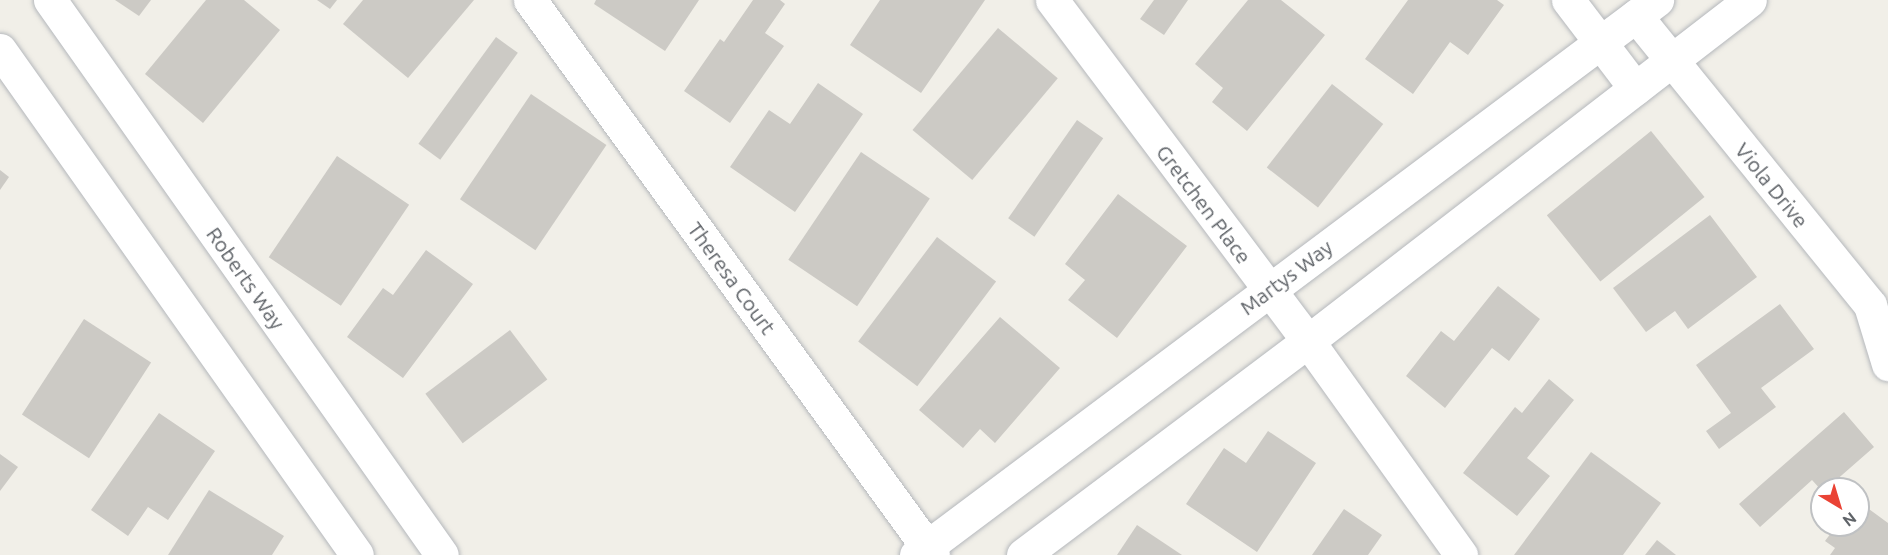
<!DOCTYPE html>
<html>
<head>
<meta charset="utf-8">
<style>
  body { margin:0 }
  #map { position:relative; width:1888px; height:555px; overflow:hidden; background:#f1efe8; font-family:Ubuntu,sans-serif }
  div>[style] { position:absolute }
  .building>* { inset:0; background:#cccac5; transform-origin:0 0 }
  .roads { filter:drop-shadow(0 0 2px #b5b8bc) drop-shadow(0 0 2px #b5b8bc) }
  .minor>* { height:33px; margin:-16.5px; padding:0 16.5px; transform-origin:16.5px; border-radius:16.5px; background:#fff }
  span { translate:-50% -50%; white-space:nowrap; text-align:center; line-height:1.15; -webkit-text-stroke:4.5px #fff; paint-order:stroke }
  .street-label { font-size:21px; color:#5f6368 }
  .north { position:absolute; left:1810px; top:477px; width:60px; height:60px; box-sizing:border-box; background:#fff; border:2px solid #bfc1c3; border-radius:50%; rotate:142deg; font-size:16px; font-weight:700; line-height:24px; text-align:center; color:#5f6368 }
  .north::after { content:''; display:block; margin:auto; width:21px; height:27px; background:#ea4335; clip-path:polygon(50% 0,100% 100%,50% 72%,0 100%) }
</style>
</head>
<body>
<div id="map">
  <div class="building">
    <i style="clip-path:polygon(115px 0,151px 0,139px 16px)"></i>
    <i style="clip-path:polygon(206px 0,244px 0,280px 30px,203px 123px,145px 74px)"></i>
    <i style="clip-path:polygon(317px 0,337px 0,330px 9px)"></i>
    <i style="clip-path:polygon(363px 0,474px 0,408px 78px,343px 24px)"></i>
    <i style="clip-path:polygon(596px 0,699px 0,665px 51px,594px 4px)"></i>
    <i style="clip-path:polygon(753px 0,780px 0,785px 4px,765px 33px,784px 46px,730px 123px,684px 91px,720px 39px,724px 42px)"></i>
    <i style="clip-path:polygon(880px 0,985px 0,921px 93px,850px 45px)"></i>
    <i style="clip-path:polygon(1154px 0,1188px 0,1164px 35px,1140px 19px)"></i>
    <i style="clip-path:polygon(1248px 0,1281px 0,1325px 35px,1247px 131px,1212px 102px,1223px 88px,1195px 64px)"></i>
    <i style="clip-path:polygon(1408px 0,1497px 0,1504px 5px,1468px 55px,1450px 42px,1413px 94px,1365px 59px)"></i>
    <i style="left:998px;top:28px;width:78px;height:133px;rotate:40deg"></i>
    <i style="left:496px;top:37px;width:27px;height:132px;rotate:36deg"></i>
    <i style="clip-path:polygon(818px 83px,863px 114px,795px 212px,730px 167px,769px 110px,790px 124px)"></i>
    <i style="left:1332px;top:84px;width:65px;height:106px;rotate:38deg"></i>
    <i style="left:531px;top:94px;width:91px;height:127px;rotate:34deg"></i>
    <i style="left:1077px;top:120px;width:32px;height:120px;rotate:35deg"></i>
    <i style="left:1651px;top:131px;width:85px;height:134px;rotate:51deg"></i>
    <i style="left:861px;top:152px;width:83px;height:130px;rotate:34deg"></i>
    <i style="left:337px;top:156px;width:87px;height:122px;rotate:34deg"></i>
    <i style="clip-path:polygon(0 170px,9px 177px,0 190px)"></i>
    <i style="clip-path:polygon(1118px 194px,1187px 246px,1117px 338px,1068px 300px,1085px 280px,1065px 264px)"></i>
    <i style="clip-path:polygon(1710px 215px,1757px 277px,1688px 329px,1675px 311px,1646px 332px,1613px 288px)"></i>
    <i style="left:937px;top:237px;width:74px;height:131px;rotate:37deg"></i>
    <i style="clip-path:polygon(426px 250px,473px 284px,403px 378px,347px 337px,383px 288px,393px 295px)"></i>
    <i style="clip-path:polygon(1498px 286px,1540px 319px,1509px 361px,1492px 348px,1445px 408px,1406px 376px,1441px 331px,1454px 341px)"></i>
    <i style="clip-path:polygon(1780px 304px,1814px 349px,1761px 388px,1776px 407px,1719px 449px,1706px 431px,1731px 413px,1696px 365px)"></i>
    <i style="clip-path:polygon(1000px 317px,1060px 368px,995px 443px,980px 429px,963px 448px,919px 410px)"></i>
    <i style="left:84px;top:319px;width:80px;height:114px;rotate:33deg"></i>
    <i style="left:510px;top:330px;width:62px;height:106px;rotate:53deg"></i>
    <i style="clip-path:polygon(1549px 379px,1574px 400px,1527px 458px,1550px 476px,1517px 516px,1463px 473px,1515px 407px,1522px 413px)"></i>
    <i style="clip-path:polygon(1844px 412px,1874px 447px,1826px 489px,1822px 491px,1812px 480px,1760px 527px,1739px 504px)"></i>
    <i style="clip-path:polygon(159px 413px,215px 451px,168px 520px,148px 507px,128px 536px,91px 510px)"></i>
    <i style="clip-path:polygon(1268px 431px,1316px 463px,1257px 552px,1186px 504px,1224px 448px,1246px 463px)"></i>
    <i style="clip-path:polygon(1591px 452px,1661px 503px,1623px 555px,1514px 555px)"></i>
    <i style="clip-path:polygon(0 454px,18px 467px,0 491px)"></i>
    <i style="clip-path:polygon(209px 490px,284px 536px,272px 555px,168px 555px)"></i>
    <i style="clip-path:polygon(1858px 501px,1888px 523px,1888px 555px,1830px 555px,1835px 548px,1825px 541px,1837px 525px,1858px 525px)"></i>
    <i style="clip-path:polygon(1344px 509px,1382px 535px,1368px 555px,1312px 555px)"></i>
    <i style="clip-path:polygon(1137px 525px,1182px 555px,1117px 555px)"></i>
    <i style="clip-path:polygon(1657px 540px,1676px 555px,1645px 555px)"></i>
  </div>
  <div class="roads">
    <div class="minor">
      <i style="left:50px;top:0;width:679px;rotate:54.77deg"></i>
      <i style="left:530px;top:0;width:686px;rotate:54.02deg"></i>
      <i style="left:1052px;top:0;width:426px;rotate:53.1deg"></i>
      <i style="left:1308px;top:341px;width:263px;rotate:54.4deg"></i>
      <i style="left:1568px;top:0;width:111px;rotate:52.7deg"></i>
      <i style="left:1636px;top:16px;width:372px;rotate:51deg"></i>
      <i style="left:1870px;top:305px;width:62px;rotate:73deg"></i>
      <i style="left:0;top:50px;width:618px;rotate:54.74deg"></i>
      <i style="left:916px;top:555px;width:926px;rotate:-36.83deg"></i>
      <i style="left:1023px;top:555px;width:356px;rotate:-36.9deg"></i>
      <i style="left:1308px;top:341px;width:558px;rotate:-37.65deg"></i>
    </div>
  </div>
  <div class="street-label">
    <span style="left:1772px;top:185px;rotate:51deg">Viola Drive</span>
    <span style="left:1204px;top:204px;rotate:53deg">Gretchen Place</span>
    <span style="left:1286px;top:277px;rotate:-37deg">Martys Way</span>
    <span style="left:246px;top:278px;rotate:55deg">Roberts Way</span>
    <span style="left:732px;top:278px;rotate:54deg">Theresa Court</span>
  </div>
  <div class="north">N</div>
</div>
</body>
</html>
